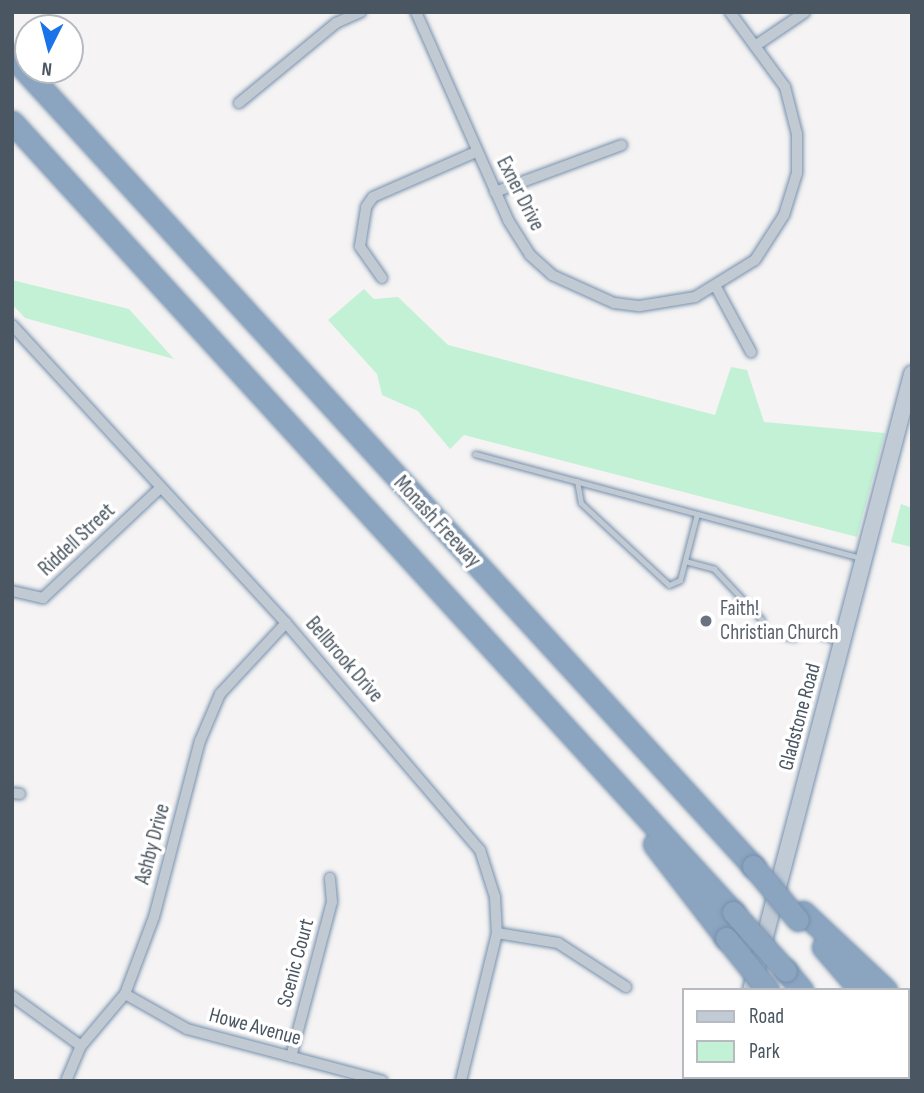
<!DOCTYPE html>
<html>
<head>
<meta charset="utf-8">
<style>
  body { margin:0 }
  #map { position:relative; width:924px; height:1093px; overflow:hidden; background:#f5f3f3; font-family:"Sofia Sans Condensed",sans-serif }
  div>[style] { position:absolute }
  .green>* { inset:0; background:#c3f1d5 }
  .roads { filter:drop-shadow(0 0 2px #7690ad) drop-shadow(0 0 2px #7690ad) }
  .service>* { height:5px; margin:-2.5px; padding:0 2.5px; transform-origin:2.5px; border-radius:2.5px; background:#c1cad2 }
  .minor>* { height:10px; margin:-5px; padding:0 5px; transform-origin:5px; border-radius:5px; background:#c1cad2 }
  .secondary>* { height:16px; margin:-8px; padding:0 8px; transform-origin:8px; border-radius:8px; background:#c1cbd6 }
  .motorway>* { height:21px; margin:-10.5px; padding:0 10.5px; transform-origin:10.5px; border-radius:10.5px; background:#8ba5c1 }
  .bridges { filter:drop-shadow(0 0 2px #7690ad) drop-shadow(0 0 2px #7690ad) }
  .motorway-bridge>* { height:21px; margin:-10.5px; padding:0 10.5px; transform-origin:10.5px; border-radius:10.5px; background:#8ba5c1 }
  .dots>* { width:19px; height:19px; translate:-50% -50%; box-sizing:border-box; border:4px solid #fff; border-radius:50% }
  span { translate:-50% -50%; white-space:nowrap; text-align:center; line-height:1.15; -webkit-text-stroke:7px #fff; paint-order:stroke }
  .street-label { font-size:21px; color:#4a5661 }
  .worship-label { font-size:21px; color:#5b616d }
  .left { translate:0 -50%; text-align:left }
  .frame { position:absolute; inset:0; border:14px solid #4a5661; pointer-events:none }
  .legend { position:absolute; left:682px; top:988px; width:228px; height:91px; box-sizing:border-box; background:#fff; border:2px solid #b7bbc0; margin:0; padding:9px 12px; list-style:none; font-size:21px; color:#4a5661 }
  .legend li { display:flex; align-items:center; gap:14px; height:35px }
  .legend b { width:35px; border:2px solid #b7bbc0 }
  .north { position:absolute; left:14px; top:14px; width:70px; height:70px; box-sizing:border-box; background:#fff; border:2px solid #b7bbc0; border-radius:50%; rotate:186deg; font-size:19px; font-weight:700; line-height:28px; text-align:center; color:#4a5661 }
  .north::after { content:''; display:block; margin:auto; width:24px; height:32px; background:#1a73e8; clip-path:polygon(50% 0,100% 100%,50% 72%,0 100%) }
</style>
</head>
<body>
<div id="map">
  <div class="green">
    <i style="clip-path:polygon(12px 280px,129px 309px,174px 359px,25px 318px,12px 304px)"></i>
    <i style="clip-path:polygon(364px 289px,374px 299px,398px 297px,448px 345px,715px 415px,731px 367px,747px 370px,764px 422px,885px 433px,857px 537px,464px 435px,450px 449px,418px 411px,382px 395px,377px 374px,328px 320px)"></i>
    <i style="clip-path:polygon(901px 504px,912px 508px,912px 547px,891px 542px)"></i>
  </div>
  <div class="roads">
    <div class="service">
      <i style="left:475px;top:454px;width:399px;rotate:15.1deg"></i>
      <i style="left:577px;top:481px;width:22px;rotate:80deg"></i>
      <i style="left:581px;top:503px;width:120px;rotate:43deg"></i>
      <i style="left:669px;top:585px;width:12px;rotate:-24deg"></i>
      <i style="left:680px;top:580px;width:68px;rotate:-75.6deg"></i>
      <i style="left:685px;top:561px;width:30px;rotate:15deg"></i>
      <i style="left:714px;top:569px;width:70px;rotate:46.7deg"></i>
      <i style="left:775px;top:633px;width:18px;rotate:16deg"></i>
      <i style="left:792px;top:638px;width:17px;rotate:-21deg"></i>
      <i style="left:808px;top:632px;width:32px;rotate:16deg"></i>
    </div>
    <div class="minor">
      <i style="left:416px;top:12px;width:227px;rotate:66.1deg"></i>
      <i style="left:508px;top:220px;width:41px;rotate:57.8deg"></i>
      <i style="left:530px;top:255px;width:30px;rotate:42deg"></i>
      <i style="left:552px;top:275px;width:68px;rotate:24.3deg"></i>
      <i style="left:614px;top:303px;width:26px;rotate:7deg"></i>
      <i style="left:640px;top:306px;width:56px;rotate:-9.3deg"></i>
      <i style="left:695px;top:297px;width:70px;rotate:-31.7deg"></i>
      <i style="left:755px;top:260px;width:54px;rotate:-57.2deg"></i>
      <i style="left:784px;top:215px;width:44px;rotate:-72.8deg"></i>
      <i style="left:797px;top:173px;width:39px;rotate:-90deg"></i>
      <i style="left:797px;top:134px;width:49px;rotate:-104.3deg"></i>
      <i style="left:785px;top:87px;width:93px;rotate:-126.3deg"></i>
      <i style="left:755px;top:46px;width:60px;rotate:-34.2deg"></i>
      <i style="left:239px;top:103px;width:126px;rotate:-39.5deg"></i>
      <i style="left:336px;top:23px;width:27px;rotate:-24deg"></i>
      <i style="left:495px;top:192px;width:135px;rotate:-20.3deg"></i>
      <i style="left:382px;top:278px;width:39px;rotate:-125deg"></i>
      <i style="left:360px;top:246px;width:39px;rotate:-81deg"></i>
      <i style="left:366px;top:207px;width:12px;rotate:-55deg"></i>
      <i style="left:373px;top:197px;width:112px;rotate:-23.6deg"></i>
      <i style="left:716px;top:287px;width:74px;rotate:61.7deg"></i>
      <i style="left:12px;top:325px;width:405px;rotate:47.4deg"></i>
      <i style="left:286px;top:623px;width:299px;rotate:49.5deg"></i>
      <i style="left:480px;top:850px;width:49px;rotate:72.3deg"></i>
      <i style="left:495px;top:897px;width:36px;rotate:87deg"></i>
      <i style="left:497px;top:933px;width:152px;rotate:103.7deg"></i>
      <i style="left:12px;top:591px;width:32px;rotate:13deg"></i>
      <i style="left:43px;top:598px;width:161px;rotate:-43.2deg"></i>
      <i style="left:12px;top:793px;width:8px;rotate:7deg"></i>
      <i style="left:497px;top:933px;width:62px;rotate:9.3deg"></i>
      <i style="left:558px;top:943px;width:81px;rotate:32.9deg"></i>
      <i style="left:125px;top:994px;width:71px;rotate:29.4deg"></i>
      <i style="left:187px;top:1029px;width:202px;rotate:14.9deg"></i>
      <i style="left:12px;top:996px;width:85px;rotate:35.9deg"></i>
      <i style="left:291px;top:1057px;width:160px;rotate:-75.2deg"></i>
      <i style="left:332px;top:902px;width:24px;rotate:-95deg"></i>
      <i style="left:66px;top:1081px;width:38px;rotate:-67deg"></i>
      <i style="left:81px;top:1046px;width:68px;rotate:-49.8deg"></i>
      <i style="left:125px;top:994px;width:82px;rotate:-69.4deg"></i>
      <i style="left:154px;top:917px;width:182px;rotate:-75.4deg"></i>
      <i style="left:200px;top:741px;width:51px;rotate:-66.9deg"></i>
      <i style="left:220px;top:694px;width:97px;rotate:-47.1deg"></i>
    </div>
    <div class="secondary">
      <i style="left:751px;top:990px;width:637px;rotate:-75.35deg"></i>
      <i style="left:727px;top:1081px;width:4px;rotate:-76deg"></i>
    </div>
    <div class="motorway">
      <i style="left:12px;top:56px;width:1098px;rotate:47.55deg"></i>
      <i style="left:12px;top:122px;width:1070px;rotate:47.61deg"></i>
      <i style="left:654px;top:844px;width:118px;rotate:52.5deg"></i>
      <i style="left:803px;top:912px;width:114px;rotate:43.2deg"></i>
      <i style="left:823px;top:947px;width:57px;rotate:49.3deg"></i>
      <i style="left:786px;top:971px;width:25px;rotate:50deg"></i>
      <i style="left:908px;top:1008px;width:5px;rotate:37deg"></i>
      <i style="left:908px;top:1044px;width:6px;rotate:45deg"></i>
      <i style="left:835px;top:1077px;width:5px;rotate:53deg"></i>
      <i style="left:879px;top:1077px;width:5px;rotate:53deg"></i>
    </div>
  </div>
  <div class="bridges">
    <div class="motorway-bridge">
      <i style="left:753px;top:866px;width:70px;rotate:50.2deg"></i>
      <i style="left:733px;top:912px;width:79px;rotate:48.1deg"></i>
      <i style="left:726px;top:938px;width:67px;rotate:51.1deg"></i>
    </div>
  </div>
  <div class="dots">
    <i style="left:706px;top:621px;background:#6b7280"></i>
  </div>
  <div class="street-label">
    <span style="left:520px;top:194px;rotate:63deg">Exner Drive</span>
    <span style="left:437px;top:522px;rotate:47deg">Monash Freeway</span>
    <span style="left:77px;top:540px;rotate:-43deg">Riddell Street</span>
    <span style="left:344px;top:660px;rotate:49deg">Bellbrook Drive</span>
    <span style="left:800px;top:717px;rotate:-75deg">Gladstone Road</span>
    <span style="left:153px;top:844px;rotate:-75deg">Ashby Drive</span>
    <span style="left:296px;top:963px;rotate:-75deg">Scenic Court</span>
    <span style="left:255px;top:1027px;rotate:15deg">Howe Avenue</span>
  </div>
  <div class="worship-label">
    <span class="left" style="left:720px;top:621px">Faith!<br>Christian Church</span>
  </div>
  <div class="frame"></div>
  <ul class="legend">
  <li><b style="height:9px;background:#c1cbd6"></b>Road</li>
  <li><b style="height:19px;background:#c3f1d5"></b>Park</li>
  </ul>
  <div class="north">N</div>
</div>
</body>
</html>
